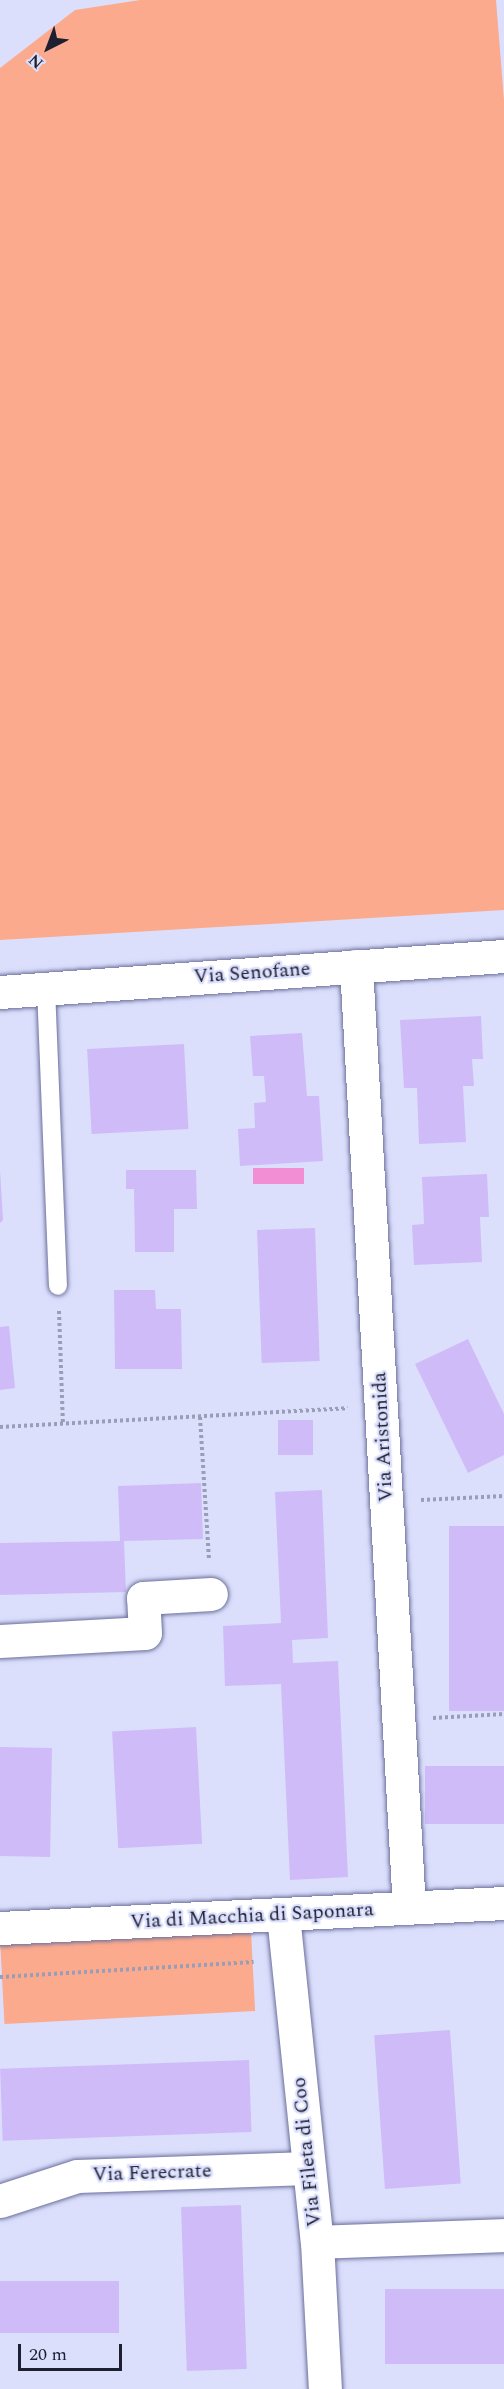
<!DOCTYPE html>
<html>
<head>
<meta charset="utf-8">
<style>
  body { margin:0 }
  #map { position:relative; width:504px; height:2389px; overflow:hidden; background:#dbdffc; font-family:Spectral,serif }
  div>[style] { position:absolute }
  .green>* { inset:0; background:#fcaa8e; transform-origin:0 0 }
  .water>* { inset:0; background:#f28ed3; transform-origin:0 0 }
  .building>* { inset:0; background:#d0bbf9; transform-origin:0 0 }
  .path>* { height:4px; margin-top:-2px; transform-origin:0; background:repeating-linear-gradient(90deg,#9a9db6 0 3px,transparent 0 6px) }
  .roads { filter:drop-shadow(0 0 2px #6c709c) drop-shadow(0 0 2px #6c709c) }
  .service>* { height:18px; margin:-9px; padding:0 9px; transform-origin:9px; border-radius:9px; background:#fff }
  .minor>* { height:33px; margin:-16.5px; padding:0 16.5px; transform-origin:16.5px; border-radius:16.5px; background:#fff }
  span { translate:-50% -50%; white-space:nowrap; text-align:center; line-height:1.15; -webkit-text-stroke:4.5px #dbdffc; paint-order:stroke }
  .street-label { font-size:20px; color:#1e2031 }
  .north { position:absolute; left:18px; top:18px; width:60px; height:60px; -webkit-text-stroke:4px #dbdffc; paint-order:stroke; rotate:222deg; font-size:16px; font-weight:700; line-height:24px; text-align:center; color:#1e2031 }
  .north::after { content:''; display:block; margin:auto; width:21px; height:27px; background:#1e2031; clip-path:polygon(50% 0,100% 100%,50% 72%,0 100%) }
  .scale { position:absolute; left:18px; top:2344px; width:104px; height:27px; box-sizing:border-box; border:3px solid #1e2031; border-top:0; padding-left:8px; font-size:18px; line-height:21px; white-space:nowrap; color:#1e2031; -webkit-text-stroke:4px #dbdffc; paint-order:stroke }
</style>
</head>
<body>
<div id="map">
  <div class="green">
    <i style="clip-path:polygon(140px 0,496px 0,504px 100px,504px 910px,0 940px,0 68px,75px 10px)"></i>
    <i style="left:251px;top:1932px;width:79px;height:251px;rotate:87deg"></i>
  </div>
  <div class="water">
    <i style="left:304px;top:1168px;width:16px;height:51px;rotate:90deg"></i>
  </div>
  <div class="building">
    <i style="clip-path:polygon(481px 1016px,483px 1059px,472px 1059px,474px 1086px,463px 1086px,466px 1142px,419px 1144px,417px 1088px,404px 1088px,400px 1020px)"></i>
    <i style="clip-path:polygon(302px 1033px,307px 1096px,319px 1096px,323px 1161px,240px 1166px,238px 1129px,255px 1128px,254px 1103px,266px 1102px,264px 1076px,253px 1076px,250px 1036px)"></i>
    <i style="left:184px;top:1044px;width:85px;height:97px;rotate:87deg"></i>
    <i style="clip-path:polygon(0 1170px,3px 1220px,0 1223px)"></i>
    <i style="clip-path:polygon(126px 1170px,196px 1170px,197px 1209px,174px 1209px,174px 1252px,135px 1252px,134px 1189px,126px 1189px)"></i>
    <i style="clip-path:polygon(487px 1174px,489px 1217px,480px 1217px,482px 1262px,414px 1265px,412px 1225px,424px 1224px,422px 1177px)"></i>
    <i style="left:315px;top:1228px;width:133px;height:58px;rotate:88deg"></i>
    <i style="clip-path:polygon(114px 1290px,155px 1290px,156px 1309px,181px 1309px,182px 1369px,115px 1369px)"></i>
    <i style="clip-path:polygon(9px 1326px,15px 1388px,0 1390px,0 1327px)"></i>
    <i style="clip-path:polygon(468px 1339px,504px 1414px,504px 1455px,468px 1473px,415px 1364px)"></i>
    <i style="left:278px;top:1420px;width:35px;height:35px"></i>
    <i style="clip-path:polygon(201px 1483px,203px 1539px,124px 1541px,126px 1592px,0 1595px,0 1543px,120px 1541px,118px 1486px)"></i>
    <i style="clip-path:polygon(322px 1490px,328px 1638px,292px 1640px,293px 1663px,338px 1661px,348px 1877px,290px 1880px,281px 1684px,225px 1686px,223px 1626px,281px 1623px,275px 1492px)"></i>
    <i style="left:449px;top:1526px;width:55px;height:185px"></i>
    <i style="left:196px;top:1727px;width:117px;height:84px;rotate:87deg"></i>
    <i style="left:0;top:1747px;width:52px;height:109px;rotate:1deg"></i>
    <i style="left:504px;top:1766px;width:58px;height:79px;rotate:90deg"></i>
    <i style="left:450px;top:2030px;width:154px;height:76px;rotate:86deg"></i>
    <i style="left:249px;top:2060px;width:72px;height:249px;rotate:88deg"></i>
    <i style="left:241px;top:2205px;width:164px;height:60px;rotate:88deg"></i>
    <i style="left:119px;top:2281px;width:52px;height:119px;rotate:90deg"></i>
    <i style="left:504px;top:2289px;width:75px;height:119px;rotate:90deg"></i>
  </div>
  <div class="path">
    <i style="left:59px;top:1311px;width:114px;rotate:88deg"></i>
    <i style="left:200px;top:1417px;width:144px;rotate:86.4deg"></i>
    <i style="left:0;top:1427px;width:348px;rotate:-3.1deg"></i>
    <i style="left:421px;top:1500px;width:83px;rotate:-2.8deg"></i>
    <i style="left:433px;top:1718px;width:71px;rotate:-3.2deg"></i>
    <i style="left:0;top:1977px;width:254px;rotate:-3.4deg"></i>
  </div>
  <div class="roads">
    <div class="service">
      <i style="left:46px;top:988px;width:298px;rotate:87.7deg"></i>
    </div>
    <div class="minor">
      <i style="left:356px;top:966px;width:943px;rotate:86.78deg"></i>
      <i style="left:0;top:992px;width:505px;rotate:-4.09deg"></i>
      <i style="left:0;top:1641px;width:145px;rotate:-3.2deg"></i>
      <i style="left:145px;top:1633px;width:35px;rotate:-93deg"></i>
      <i style="left:143px;top:1598px;width:68px;rotate:-3.4deg"></i>
      <i style="left:283px;top:1915px;width:329px;rotate:84.1deg"></i>
      <i style="left:317px;top:2242px;width:147px;rotate:86.9deg"></i>
      <i style="left:0;top:1928px;width:505px;rotate:-2.84deg"></i>
      <i style="left:0;top:2201px;width:81px;rotate:-18deg"></i>
      <i style="left:77px;top:2176px;width:231px;rotate:-2deg"></i>
      <i style="left:317px;top:2242px;width:187px;rotate:-2.1deg"></i>
    </div>
  </div>
  <div class="street-label">
    <span style="left:252px;top:973px;rotate:-4deg">Via Senofane</span>
    <span style="left:383px;top:1437px;rotate:-93deg">Via Aristonida</span>
    <span style="left:252px;top:1916px;rotate:-3deg">Via di Macchia di Saponara</span>
    <span style="left:307px;top:2152px;rotate:-96deg">Via Fileta di Coo</span>
    <span style="left:152px;top:2173px;rotate:-2deg">Via Ferecrate</span>
  </div>
  <div class="north">N</div>
  <div class="scale">20 m</div>
</div>
</body>
</html>
